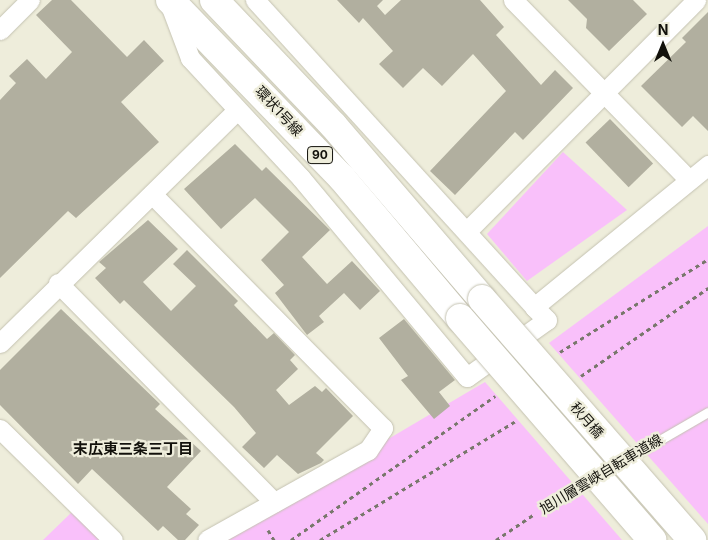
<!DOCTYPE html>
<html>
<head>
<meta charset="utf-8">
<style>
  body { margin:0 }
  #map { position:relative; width:708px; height:540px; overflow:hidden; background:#eeeddb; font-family:Inter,"Noto Sans JP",sans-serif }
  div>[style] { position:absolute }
  .green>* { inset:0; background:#f9c0fa }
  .building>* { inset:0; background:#b1af9f; transform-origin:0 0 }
  .path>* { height:3px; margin-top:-1.5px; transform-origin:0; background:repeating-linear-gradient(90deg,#78776b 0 4px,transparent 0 8px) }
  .roads { filter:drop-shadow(0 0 1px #c4c2b1) drop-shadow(0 0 1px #c4c2b1) }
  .service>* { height:9px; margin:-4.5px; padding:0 4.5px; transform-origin:4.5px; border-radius:4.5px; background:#fff }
  .minor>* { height:19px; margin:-9.5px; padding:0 9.5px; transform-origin:9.5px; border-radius:9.5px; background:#fff }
  .primary>* { height:28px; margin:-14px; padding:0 14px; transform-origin:14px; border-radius:14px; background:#fff }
  .bridges { filter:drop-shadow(0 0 1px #c4c2b1) drop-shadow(0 0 1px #c4c2b1) }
  .primary-bridge>* { height:28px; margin:-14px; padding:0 14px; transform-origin:14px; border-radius:14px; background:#fff }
  span { translate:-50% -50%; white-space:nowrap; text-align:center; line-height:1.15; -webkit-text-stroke:4.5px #eeeddb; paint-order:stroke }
  .shield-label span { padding:1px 4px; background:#eeeddb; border:1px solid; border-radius:4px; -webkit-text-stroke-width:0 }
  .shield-label { font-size:12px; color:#12110b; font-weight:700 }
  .street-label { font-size:14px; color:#12110b }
  .neighbourhood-label { font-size:15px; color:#12110b; font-weight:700 }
  .north { position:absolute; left:638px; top:20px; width:50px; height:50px; -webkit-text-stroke:4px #eeeddb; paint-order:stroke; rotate:0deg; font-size:14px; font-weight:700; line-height:20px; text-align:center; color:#12110b }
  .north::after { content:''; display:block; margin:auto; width:18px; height:22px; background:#12110b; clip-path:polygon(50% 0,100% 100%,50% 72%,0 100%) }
</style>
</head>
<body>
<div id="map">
  <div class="green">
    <i style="clip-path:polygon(563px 152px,627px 210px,527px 281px,487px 234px)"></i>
    <i style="clip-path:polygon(708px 226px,708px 524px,549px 343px)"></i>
    <i style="clip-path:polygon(485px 382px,622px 540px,217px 540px,473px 389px)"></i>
    <i style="clip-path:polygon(73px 511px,105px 540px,43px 540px)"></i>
  </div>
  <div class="building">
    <i style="clip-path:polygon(52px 0,71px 0,127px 57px,144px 40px,164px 61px,121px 102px,159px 142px,76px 218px,68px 211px,0 278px,0 100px,16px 83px,9px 76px,27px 59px,46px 79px,72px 52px,36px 15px)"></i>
    <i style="clip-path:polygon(337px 0,383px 0,377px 6px,385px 15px,401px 0,480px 0,504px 27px,496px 35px,541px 85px,555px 70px,573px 88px,523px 140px,515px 132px,455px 195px,430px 171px,506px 91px,473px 54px,442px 86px,423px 68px,403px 88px,379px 64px,393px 51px,363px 18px,359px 23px)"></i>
    <i style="clip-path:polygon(568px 0,633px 0,647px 14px,609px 51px,586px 28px,587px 19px)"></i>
    <i style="clip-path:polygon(708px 12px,708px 131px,693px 116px,682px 127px,641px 86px,686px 42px,682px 38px)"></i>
    <i style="left:610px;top:119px;width:62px;height:34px;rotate:46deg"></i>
    <i style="clip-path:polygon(235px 144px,262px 171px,266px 167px,330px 230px,302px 257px,327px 284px,352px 261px,380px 291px,360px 310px,344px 293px,319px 316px,324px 322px,307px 335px,275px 293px,284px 285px,261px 260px,289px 232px,255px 198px,221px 229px,184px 189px)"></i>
    <i style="clip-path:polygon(148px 220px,178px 249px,143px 282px,171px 311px,196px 286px,173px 264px,187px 250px,238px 301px,234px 305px,267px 339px,274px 333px,295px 355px,290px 360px,298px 369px,276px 390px,289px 405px,315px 386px,322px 392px,326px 388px,353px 416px,316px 453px,324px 460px,321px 463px,298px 474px,277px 455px,264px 468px,242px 447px,256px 433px,234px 407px,124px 300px,120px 304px,95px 278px,106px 268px,99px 262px)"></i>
    <i style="clip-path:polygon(61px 309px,160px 404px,155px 409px,201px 451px,167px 487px,191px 509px,186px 514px,199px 525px,185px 540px,178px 540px,163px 526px,158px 531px,92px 469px,78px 484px,0 405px,0 370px)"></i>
    <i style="clip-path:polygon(404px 319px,455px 380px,439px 392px,450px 406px,434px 419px,401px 380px,408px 376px,379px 338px)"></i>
  </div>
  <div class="path">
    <i style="left:560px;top:352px;width:175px;rotate:-32.1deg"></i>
    <i style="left:581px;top:376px;width:155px;rotate:-34.7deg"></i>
    <i style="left:268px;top:530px;width:12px;rotate:59deg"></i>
    <i style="left:291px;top:540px;width:250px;rotate:-35.2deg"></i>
    <i style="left:320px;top:540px;width:229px;rotate:-31.3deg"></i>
    <i style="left:496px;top:540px;width:45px;rotate:-34deg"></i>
  </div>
  <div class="roads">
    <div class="service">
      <i style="left:546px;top:506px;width:187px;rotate:-30.1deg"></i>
    </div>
    <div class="minor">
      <i style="left:255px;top:0;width:415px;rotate:47.7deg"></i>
      <i style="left:534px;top:307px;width:225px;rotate:-39.2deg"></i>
      <i style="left:513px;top:0;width:252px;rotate:45.6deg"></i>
      <i style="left:170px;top:5px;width:57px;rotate:69.3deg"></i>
      <i style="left:190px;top:58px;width:163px;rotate:47.2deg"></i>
      <i style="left:301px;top:178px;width:259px;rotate:50.2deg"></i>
      <i style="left:467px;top:377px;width:98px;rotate:-35.5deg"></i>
      <i style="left:547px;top:320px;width:18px;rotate:-135deg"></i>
      <i style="left:0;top:30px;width:42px;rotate:-45deg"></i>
      <i style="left:152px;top:194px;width:329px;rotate:45.4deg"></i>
      <i style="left:383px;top:428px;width:27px;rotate:124deg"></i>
      <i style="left:368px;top:450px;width:184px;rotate:150.8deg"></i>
      <i style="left:467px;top:231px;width:325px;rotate:-45.2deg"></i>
      <i style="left:58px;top:283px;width:308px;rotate:45.4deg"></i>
      <i style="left:0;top:343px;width:331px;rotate:-44.5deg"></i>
      <i style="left:0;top:429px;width:158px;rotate:44.5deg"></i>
    </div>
    <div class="primary">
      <i style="left:170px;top:0;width:248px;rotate:46deg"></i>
      <i style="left:342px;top:178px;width:183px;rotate:49.9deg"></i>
      <i style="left:214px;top:0;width:173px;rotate:46.4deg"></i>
      <i style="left:333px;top:125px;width:229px;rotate:49.4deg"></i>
    </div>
  </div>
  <div class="bridges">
    <div class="primary-bridge">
      <i style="left:482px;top:299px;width:320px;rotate:48.9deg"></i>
      <i style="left:460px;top:318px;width:294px;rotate:49.1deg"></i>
    </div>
  </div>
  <div class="shield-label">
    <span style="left:320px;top:155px">90</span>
  </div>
  <div class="street-label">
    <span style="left:279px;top:111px;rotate:47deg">環状1号線</span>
    <span style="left:587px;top:420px;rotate:49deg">秋月橋</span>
    <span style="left:601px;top:474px;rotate:-31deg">旭川層雲峡自転車道線</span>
  </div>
  <div class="neighbourhood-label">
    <span style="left:133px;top:449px">末広東三条三丁目</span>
  </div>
  <div class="north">N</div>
</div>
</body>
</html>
